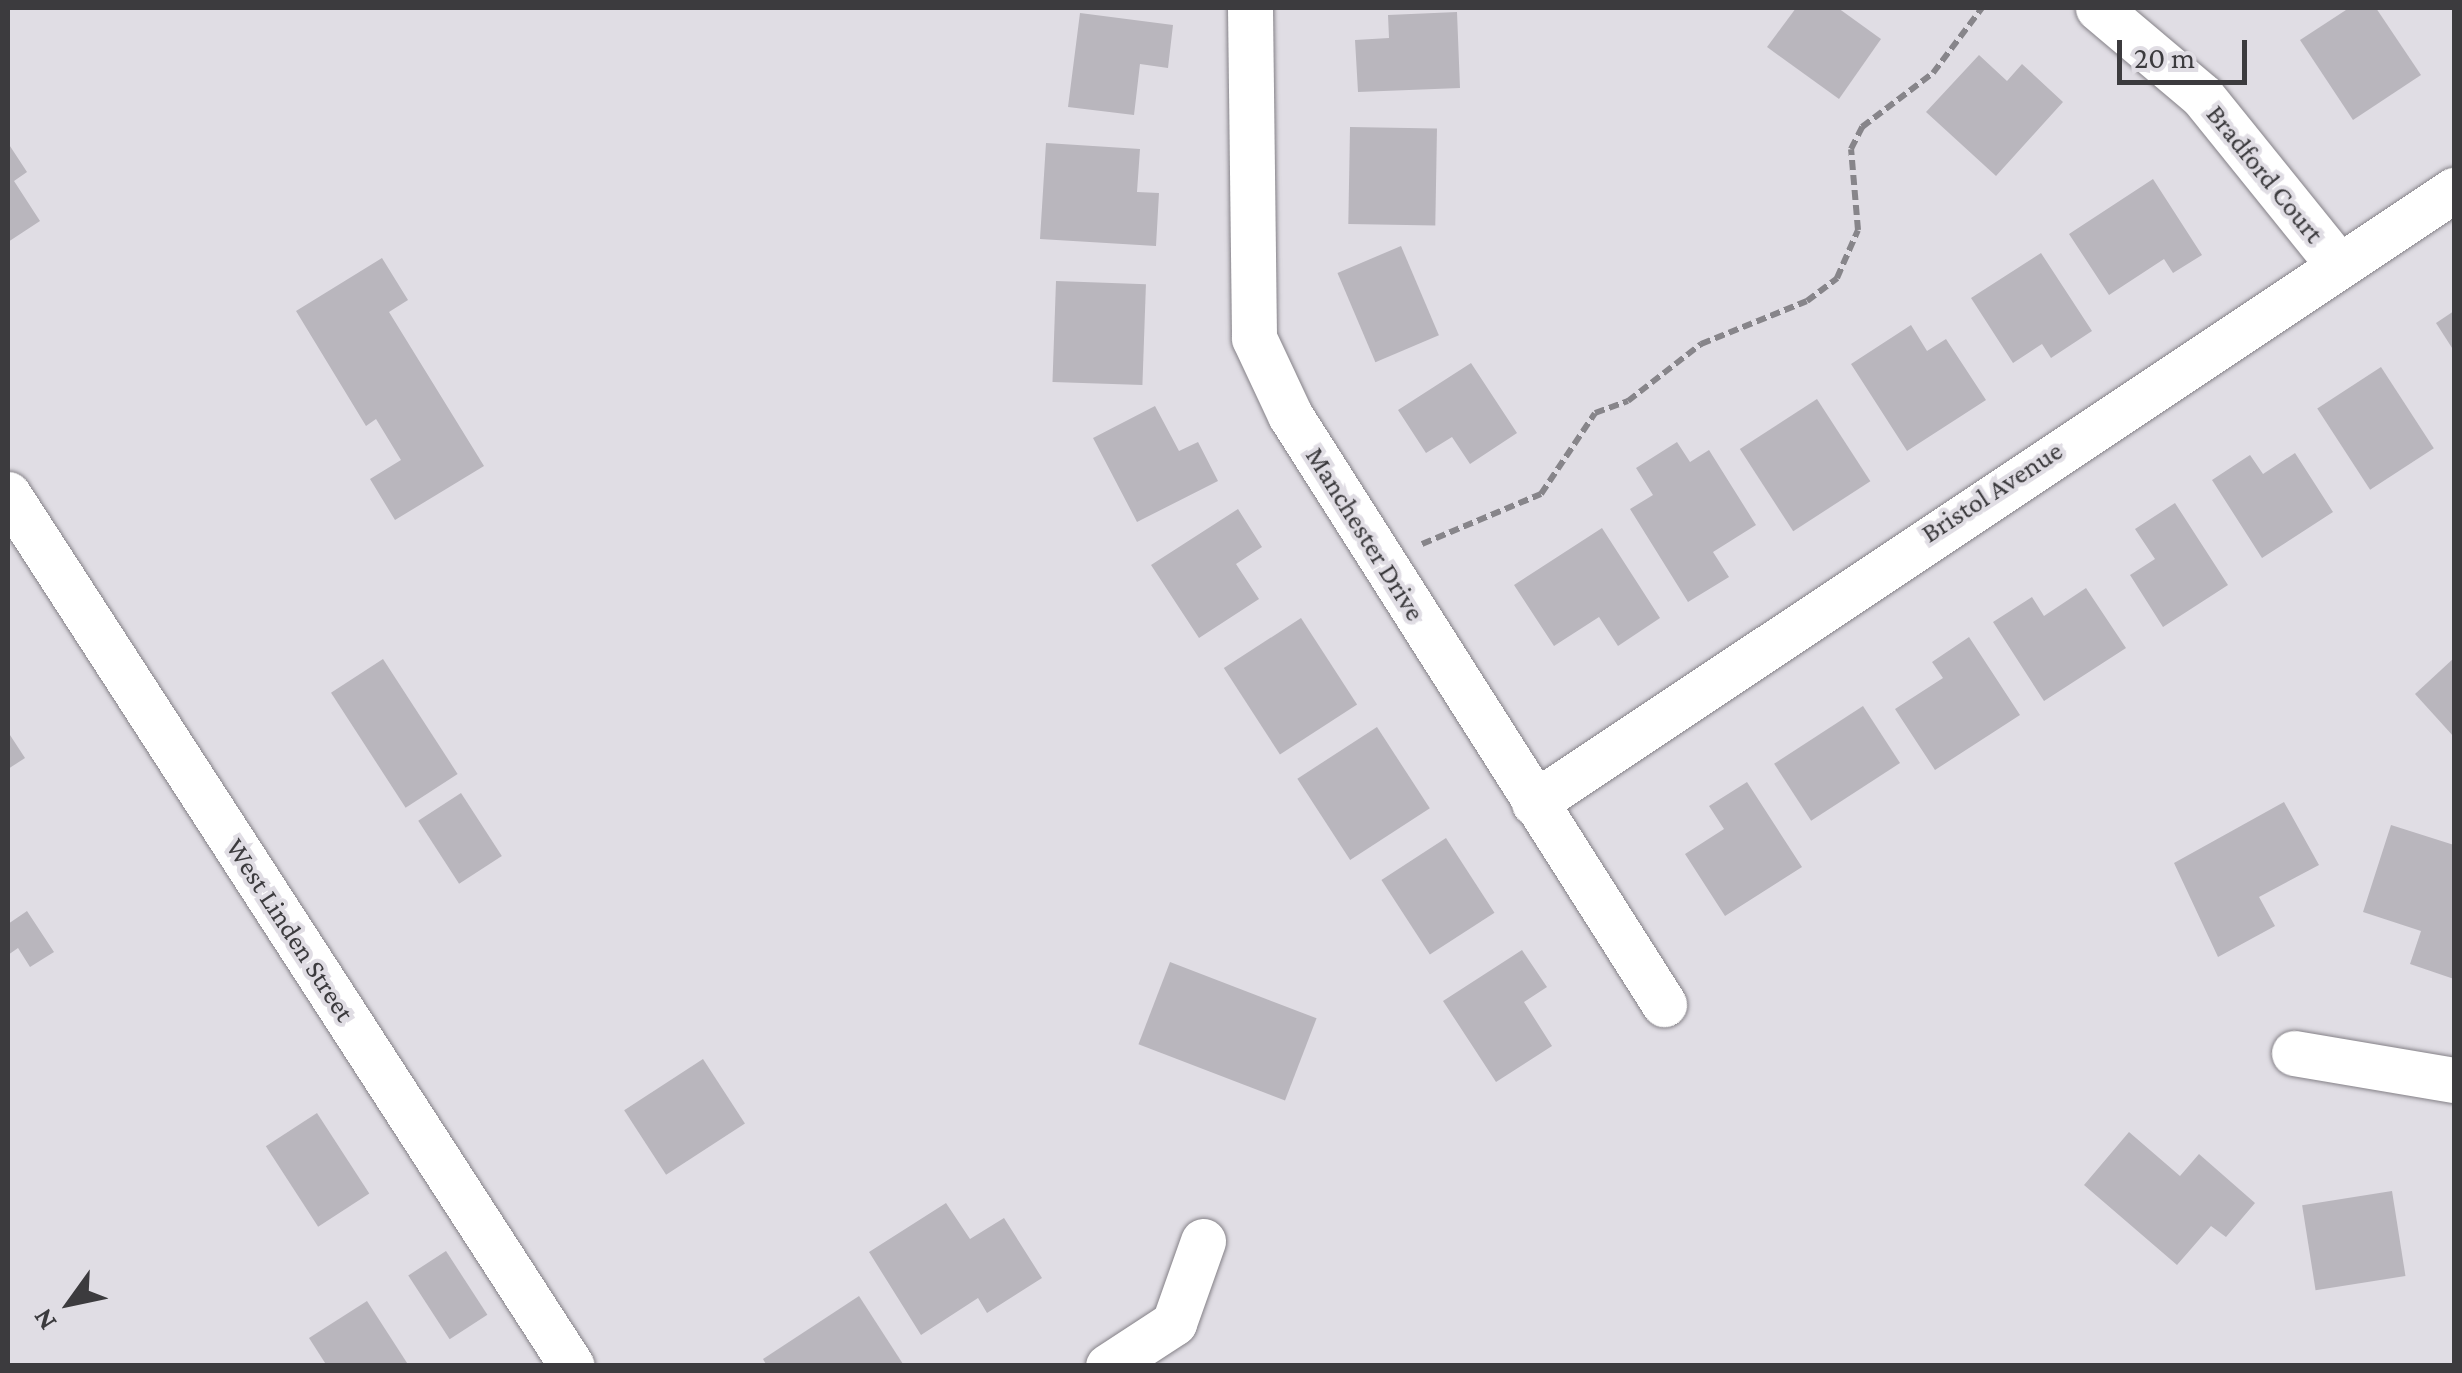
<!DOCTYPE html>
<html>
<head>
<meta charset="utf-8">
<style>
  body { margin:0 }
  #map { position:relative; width:2462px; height:1373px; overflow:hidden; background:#e0dde4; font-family:"Crimson Pro",serif }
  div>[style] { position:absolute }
  .building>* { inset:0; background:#b9b6bd; transform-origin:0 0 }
  .path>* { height:6px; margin-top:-3px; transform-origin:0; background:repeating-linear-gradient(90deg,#87858a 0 10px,transparent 0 15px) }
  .roads { filter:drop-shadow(0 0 2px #848187) drop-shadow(0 0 2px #848187) }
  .minor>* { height:45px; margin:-22.5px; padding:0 22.5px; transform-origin:22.5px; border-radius:22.5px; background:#fff }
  span { translate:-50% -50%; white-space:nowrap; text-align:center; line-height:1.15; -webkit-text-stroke:8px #e0dde4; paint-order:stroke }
  .street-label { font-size:28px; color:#3c3b3e }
  .frame { position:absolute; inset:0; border:10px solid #3c3b3e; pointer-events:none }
  .north { position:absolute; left:20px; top:1253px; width:100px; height:100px; -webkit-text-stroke:8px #e0dde4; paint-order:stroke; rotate:237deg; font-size:28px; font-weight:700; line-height:40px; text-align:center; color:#3c3b3e }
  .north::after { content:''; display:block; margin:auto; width:35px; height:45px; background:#3c3b3e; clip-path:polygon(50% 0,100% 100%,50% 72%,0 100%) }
  .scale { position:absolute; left:2117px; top:40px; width:130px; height:45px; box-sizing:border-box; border:5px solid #3c3b3e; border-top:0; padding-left:12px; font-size:30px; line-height:35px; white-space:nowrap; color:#3c3b3e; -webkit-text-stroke:8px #e0dde4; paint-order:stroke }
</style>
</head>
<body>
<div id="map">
  <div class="building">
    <i style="clip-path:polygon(1796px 8px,1838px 8px,1881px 39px,1839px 99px,1767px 47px)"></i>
    <i style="clip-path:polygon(2349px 8px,2376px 8px,2421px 75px,2353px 120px,2300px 40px)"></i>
    <i style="clip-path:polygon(1457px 12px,1460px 88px,1358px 92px,1355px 40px,1389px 38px,1388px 15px)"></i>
    <i style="clip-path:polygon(1080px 13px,1173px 25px,1168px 68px,1140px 64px,1134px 115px,1068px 107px)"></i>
    <i style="clip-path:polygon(1979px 55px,2007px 81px,2022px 64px,2063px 102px,1996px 176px,1926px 112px)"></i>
    <i style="left:1350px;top:127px;width:87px;height:97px;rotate:1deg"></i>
    <i style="clip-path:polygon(8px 143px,27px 172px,14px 181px,40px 221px,8px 242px)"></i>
    <i style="clip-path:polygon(1046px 143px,1140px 149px,1137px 192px,1159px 193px,1156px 246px,1040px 239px)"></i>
    <i style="clip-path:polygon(2153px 179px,2202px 255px,2173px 273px,2164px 259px,2109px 295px,2069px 234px)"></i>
    <i style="left:1401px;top:246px;width:97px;height:69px;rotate:67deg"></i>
    <i style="clip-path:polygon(2041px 253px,2092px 331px,2051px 358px,2042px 344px,2013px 363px,1971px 298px)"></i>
    <i style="clip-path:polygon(382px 258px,408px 300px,389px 312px,484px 466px,395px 520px,370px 479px,401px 460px,376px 419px,366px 426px,296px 311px)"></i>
    <i style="left:1056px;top:281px;width:90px;height:101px;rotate:2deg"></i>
    <i style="clip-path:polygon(2454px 311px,2454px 351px,2436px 323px)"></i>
    <i style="clip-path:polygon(1911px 325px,1927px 351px,1946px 339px,1986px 400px,1907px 451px,1851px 364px)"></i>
    <i style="clip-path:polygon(1471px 363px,1517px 433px,1470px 464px,1452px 437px,1426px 453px,1398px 410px)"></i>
    <i style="left:2381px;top:367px;width:97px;height:76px;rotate:57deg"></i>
    <i style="left:1817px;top:399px;width:98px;height:92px;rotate:57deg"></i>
    <i style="clip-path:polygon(1155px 406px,1179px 451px,1198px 442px,1218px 481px,1137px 522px,1093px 438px)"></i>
    <i style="clip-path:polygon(1677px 442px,1690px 462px,1709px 450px,1756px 525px,1713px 552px,1729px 577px,1688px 602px,1630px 509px,1653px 495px,1636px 468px)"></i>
    <i style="clip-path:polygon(2295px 453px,2333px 512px,2262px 558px,2212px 480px,2250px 455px,2263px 474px)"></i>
    <i style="clip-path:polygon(2175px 503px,2228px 585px,2163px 627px,2130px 575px,2155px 559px,2135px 529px)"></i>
    <i style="clip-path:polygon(1238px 509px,1262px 547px,1236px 564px,1259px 599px,1199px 638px,1151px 565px)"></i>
    <i style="clip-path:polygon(1602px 528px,1660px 618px,1618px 646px,1599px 617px,1554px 646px,1514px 585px)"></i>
    <i style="clip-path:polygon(2086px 588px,2126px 648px,2044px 701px,1993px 622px,2032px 597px,2044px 616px)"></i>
    <i style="left:1301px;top:618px;width:103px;height:92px;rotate:57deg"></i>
    <i style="clip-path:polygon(1969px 637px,2020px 715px,1935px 770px,1895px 709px,1943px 678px,1932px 662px)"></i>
    <i style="clip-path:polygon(2454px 658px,2454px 737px,2415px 694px)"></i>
    <i style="left:383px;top:659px;width:137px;height:62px;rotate:57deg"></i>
    <i style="left:1863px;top:706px;width:68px;height:106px;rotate:57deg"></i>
    <i style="left:1377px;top:727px;width:97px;height:95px;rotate:57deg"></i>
    <i style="clip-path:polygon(8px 732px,25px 758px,8px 769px)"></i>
    <i style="clip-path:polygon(1747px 782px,1802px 867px,1725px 916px,1685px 854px,1724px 829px,1709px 806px)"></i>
    <i style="left:461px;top:793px;width:75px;height:51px;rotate:57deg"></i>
    <i style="clip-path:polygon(2284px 802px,2319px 865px,2259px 897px,2275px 926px,2218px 957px,2174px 863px)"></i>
    <i style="clip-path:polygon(2391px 825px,2454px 845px,2454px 979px,2410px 964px,2421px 931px,2363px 912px)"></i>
    <i style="left:1446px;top:838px;width:89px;height:77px;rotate:57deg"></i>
    <i style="clip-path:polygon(27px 911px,54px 952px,30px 967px,18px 948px,8px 955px,8px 924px)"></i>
    <i style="clip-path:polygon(1522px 950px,1547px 987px,1524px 1002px,1552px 1046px,1496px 1082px,1443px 1001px)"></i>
    <i style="left:1170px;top:962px;width:157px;height:88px;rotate:21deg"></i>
    <i style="left:703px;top:1059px;width:77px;height:94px;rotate:57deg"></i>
    <i style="left:317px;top:1113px;width:96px;height:61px;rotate:57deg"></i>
    <i style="clip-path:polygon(2129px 1132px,2180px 1176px,2199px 1154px,2255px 1203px,2226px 1237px,2211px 1226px,2177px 1265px,2084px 1185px)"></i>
    <i style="left:2392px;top:1191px;width:86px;height:91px;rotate:81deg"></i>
    <i style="clip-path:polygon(946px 1203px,970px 1239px,1004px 1218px,1042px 1278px,987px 1313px,978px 1298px,921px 1335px,869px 1252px)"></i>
    <i style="left:446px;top:1251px;width:76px;height:45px;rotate:57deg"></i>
    <i style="clip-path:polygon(859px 1296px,903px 1364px,767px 1366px,763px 1359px)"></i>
    <i style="clip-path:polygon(367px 1301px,409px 1366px,327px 1366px,309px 1338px)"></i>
  </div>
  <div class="path">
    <i style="left:1422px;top:544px;width:129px;rotate:-22.8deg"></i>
    <i style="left:1541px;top:494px;width:97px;rotate:-56.3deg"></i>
    <i style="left:1595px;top:413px;width:35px;rotate:-20deg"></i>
    <i style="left:1628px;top:401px;width:93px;rotate:-38deg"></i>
    <i style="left:1701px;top:344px;width:114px;rotate:-22.1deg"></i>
    <i style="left:1807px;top:301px;width:38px;rotate:-37deg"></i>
    <i style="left:1837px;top:278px;width:52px;rotate:-66.4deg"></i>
    <i style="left:1858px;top:230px;width:81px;rotate:-94.9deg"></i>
    <i style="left:1851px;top:149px;width:25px;rotate:-63deg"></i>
    <i style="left:1862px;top:127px;width:89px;rotate:-37.3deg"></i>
    <i style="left:1933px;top:73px;width:81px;rotate:-53deg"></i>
  </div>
  <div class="roads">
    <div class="minor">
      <i style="left:1250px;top:8px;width:330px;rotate:89.3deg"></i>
      <i style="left:1254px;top:338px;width:85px;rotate:64.9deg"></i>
      <i style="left:1290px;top:415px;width:698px;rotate:57.59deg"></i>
      <i style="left:2098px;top:8px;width:136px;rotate:40.2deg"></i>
      <i style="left:2202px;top:96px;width:218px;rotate:51.1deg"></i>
      <i style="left:8px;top:494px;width:1038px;rotate:57.11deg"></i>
      <i style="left:1534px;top:803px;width:1106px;rotate:-33.68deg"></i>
      <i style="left:2294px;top:1053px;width:162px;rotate:9.6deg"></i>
      <i style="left:1108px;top:1366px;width:79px;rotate:-33.1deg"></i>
      <i style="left:1174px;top:1323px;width:87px;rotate:-70.5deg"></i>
    </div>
  </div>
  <div class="street-label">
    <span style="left:2265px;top:174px;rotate:51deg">Bradford Court</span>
    <span style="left:1992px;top:492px;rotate:-33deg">Bristol Avenue</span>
    <span style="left:1365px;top:534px;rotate:58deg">Manchester Drive</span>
    <span style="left:290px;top:930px;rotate:57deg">West Linden Street</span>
  </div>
  <div class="frame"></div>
  <div class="north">N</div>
  <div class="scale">20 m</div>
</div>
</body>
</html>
